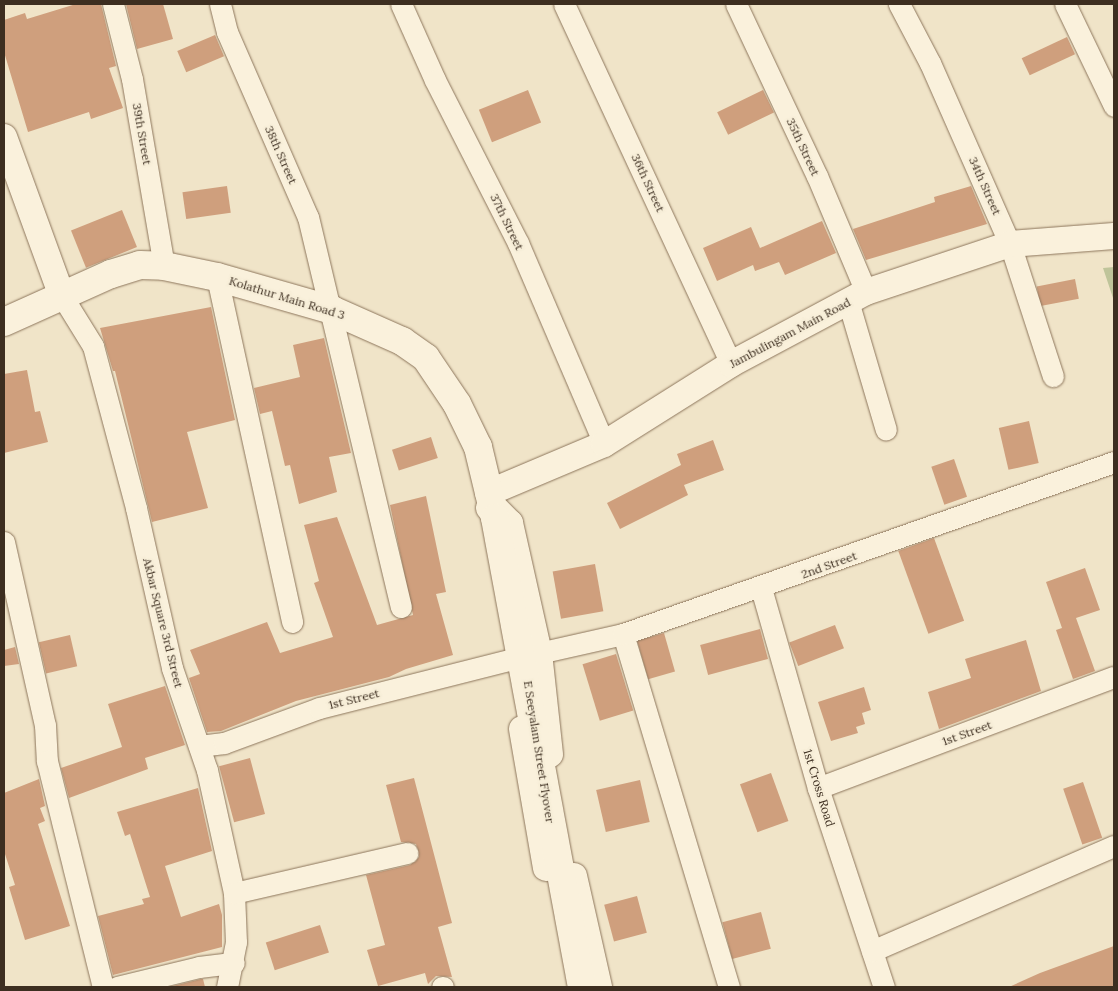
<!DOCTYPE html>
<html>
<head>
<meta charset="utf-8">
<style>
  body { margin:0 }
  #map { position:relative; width:1118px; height:991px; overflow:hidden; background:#f0e4c8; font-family:Lora,serif }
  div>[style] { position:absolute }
  .cemetery>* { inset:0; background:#bfc49a }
  .building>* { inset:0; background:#cf9f7d; transform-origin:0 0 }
  .roads { filter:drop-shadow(0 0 1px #8d765c) drop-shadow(0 0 1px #8d765c) }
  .minor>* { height:21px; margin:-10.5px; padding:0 10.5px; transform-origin:10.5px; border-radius:10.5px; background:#faf1dc }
  .tertiary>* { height:26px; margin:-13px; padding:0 13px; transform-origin:13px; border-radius:13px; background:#faf1dc }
  .secondary>* { height:28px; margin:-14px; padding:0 14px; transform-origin:14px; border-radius:14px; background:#faf1dc }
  span { translate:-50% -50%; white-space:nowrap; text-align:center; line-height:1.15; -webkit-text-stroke:4.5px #f7eed8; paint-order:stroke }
  .street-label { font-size:12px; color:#3d2e20 }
  .frame { position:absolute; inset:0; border:5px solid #3d2e20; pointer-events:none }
</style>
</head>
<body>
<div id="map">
  <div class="cemetery">
    <i style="clip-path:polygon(1114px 267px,1114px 301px,1103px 268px)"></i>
  </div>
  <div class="building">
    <i style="clip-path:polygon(76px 4px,101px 4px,116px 66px,109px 68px,123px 108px,91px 119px,89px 112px,28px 132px,4px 52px,4px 20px,25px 13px,27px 19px)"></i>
    <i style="clip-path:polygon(126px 4px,163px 4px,173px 39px,137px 49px)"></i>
    <i style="left:215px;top:35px;width:23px;height:41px;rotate:67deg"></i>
    <i style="left:1067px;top:37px;width:19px;height:50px;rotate:65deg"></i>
    <i style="left:528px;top:90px;width:35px;height:53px;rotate:68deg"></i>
    <i style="left:763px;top:90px;width:25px;height:51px;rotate:64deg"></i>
    <i style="left:227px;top:186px;width:27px;height:45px;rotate:82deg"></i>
    <i style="clip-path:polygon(971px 186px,987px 224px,866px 260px,853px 229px,935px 202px,934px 197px)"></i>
    <i style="left:122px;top:210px;width:40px;height:55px;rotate:68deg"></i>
    <i style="clip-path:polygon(822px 221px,836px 253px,785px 275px,779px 262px,755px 271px,753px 265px,717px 281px,703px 248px,751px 227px,760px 248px)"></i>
    <i style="left:1075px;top:279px;width:20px;height:39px;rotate:79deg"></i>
    <i style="clip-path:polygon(211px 307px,235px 420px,187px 432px,208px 508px,152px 522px,115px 371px,113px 371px,100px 328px)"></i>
    <i style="clip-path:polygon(324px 338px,351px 453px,329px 457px,337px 492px,299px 504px,290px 465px,285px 466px,272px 411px,260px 414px,254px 388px,300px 377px,293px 345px)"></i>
    <i style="clip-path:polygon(27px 370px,35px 412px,40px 411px,48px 442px,4px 453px,4px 374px)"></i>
    <i style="left:1029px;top:421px;width:43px;height:31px;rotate:77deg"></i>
    <i style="left:431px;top:437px;width:22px;height:41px;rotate:72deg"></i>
    <i style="clip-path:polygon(713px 440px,724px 470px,684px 485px,688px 495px,620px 529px,607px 503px,681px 465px,677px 454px)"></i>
    <i style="left:954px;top:459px;width:40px;height:24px;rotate:71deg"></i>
    <i style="clip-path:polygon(426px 496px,446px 592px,436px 594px,453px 655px,406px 669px,389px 677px,296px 701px,221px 731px,207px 732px,189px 678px,200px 674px,190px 650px,267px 622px,280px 653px,333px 637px,314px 583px,319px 581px,304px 525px,337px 517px,377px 625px,413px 615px,390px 505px)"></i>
    <i style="left:934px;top:538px;width:88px;height:38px;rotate:70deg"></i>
    <i style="left:595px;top:564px;width:48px;height:43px;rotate:80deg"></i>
    <i style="clip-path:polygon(1085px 568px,1100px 610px,1076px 618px,1095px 671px,1073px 679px,1056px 630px,1062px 628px,1046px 582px)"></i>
    <i style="left:835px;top:625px;width:25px;height:49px;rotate:69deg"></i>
    <i style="left:760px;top:629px;width:31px;height:62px;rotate:75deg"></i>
    <i style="left:664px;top:633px;width:40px;height:28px;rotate:74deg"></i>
    <i style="left:70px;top:635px;width:32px;height:32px;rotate:77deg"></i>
    <i style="clip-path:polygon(1026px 640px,1041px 691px,939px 729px,928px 692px,971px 678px,965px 659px)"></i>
    <i style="clip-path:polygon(15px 647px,19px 664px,4px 666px,4px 650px)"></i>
    <i style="left:616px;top:654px;width:59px;height:35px;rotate:73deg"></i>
    <i style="clip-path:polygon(165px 686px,185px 745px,145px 758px,148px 769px,69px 798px,61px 768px,122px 747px,108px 704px)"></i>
    <i style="clip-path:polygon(864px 687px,871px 710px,862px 713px,865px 724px,856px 727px,858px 733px,831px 741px,818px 702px)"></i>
    <i style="left:250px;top:758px;width:58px;height:32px;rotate:75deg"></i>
    <i style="left:771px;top:773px;width:51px;height:33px;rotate:70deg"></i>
    <i style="clip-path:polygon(414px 778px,452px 923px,438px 927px,452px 977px,436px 976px,428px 984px,425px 973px,378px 986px,367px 950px,385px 945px,366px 875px,410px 865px,419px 857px,416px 844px,401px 842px,386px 785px)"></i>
    <i style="clip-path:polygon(39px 779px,45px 806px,40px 808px,45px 821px,38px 824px,70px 926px,25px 940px,9px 887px,15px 885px,4px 851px,4px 793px)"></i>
    <i style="left:640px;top:780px;width:43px;height:45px;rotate:77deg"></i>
    <i style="left:1083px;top:782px;width:59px;height:21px;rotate:71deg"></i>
    <i style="clip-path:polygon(198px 788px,212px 851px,165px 866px,181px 917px,219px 904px,222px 915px,222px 947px,113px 975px,98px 916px,144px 904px,142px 899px,150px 897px,130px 834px,125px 836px,117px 812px)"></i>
    <i style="left:637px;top:896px;width:38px;height:34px;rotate:75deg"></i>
    <i style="left:761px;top:912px;width:38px;height:40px;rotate:75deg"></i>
    <i style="left:320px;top:925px;width:29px;height:57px;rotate:72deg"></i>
    <i style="clip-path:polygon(1114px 946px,1114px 987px,1009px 987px,1040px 973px)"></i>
    <i style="clip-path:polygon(203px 979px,205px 987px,169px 987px,201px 979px)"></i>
  </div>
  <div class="roads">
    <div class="minor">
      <i style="left:113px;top:4px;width:77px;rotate:75.8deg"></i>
      <i style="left:132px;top:79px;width:190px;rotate:80.3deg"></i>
      <i style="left:220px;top:4px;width:29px;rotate:76deg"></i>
      <i style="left:227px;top:32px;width:202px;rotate:66.4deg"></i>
      <i style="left:308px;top:217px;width:401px;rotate:76.6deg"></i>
      <i style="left:401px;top:4px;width:83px;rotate:65.9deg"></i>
      <i style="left:435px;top:80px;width:183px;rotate:63deg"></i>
      <i style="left:518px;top:243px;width:219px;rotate:66.8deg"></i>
      <i style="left:564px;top:4px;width:397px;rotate:65.1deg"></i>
      <i style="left:736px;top:4px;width:190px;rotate:64.8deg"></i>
      <i style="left:817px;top:176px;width:126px;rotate:67.1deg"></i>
      <i style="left:899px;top:4px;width:67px;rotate:62.3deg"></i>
      <i style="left:930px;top:63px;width:198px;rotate:66.2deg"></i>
      <i style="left:1010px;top:244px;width:139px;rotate:72deg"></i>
      <i style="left:1065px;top:4px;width:113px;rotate:64.3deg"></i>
      <i style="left:217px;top:277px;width:353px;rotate:77.7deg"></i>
      <i style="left:62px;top:296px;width:59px;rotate:58.2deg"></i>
      <i style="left:93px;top:346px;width:168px;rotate:75.1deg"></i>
      <i style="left:136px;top:508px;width:164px;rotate:77.3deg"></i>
      <i style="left:172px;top:668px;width:108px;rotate:71.1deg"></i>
      <i style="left:207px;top:770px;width:126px;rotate:77.6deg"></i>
      <i style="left:234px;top:893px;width:49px;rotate:87.7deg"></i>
      <i style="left:236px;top:942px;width:46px;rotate:101.3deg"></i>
      <i style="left:848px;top:301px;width:134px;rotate:73.6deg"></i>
      <i style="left:4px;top:542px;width:188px;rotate:77.4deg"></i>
      <i style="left:45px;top:725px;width:36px;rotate:87deg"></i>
      <i style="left:47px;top:761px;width:233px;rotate:76.1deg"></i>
      <i style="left:761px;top:588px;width:208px;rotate:74.1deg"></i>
      <i style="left:818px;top:788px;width:210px;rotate:71.7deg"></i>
      <i style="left:623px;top:634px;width:369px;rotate:73.3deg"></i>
      <i style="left:539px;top:653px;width:86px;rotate:-12.7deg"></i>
      <i style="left:623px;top:634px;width:520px;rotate:-19.31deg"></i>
      <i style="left:199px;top:746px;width:25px;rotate:-7deg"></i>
      <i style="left:224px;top:743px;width:101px;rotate:-20.2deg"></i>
      <i style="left:319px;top:708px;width:199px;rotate:-14.2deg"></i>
      <i style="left:818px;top:788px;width:316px;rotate:-20.6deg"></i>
      <i style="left:234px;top:893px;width:178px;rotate:-13deg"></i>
      <i style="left:872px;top:951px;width:264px;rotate:-23.5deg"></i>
      <i style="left:117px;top:987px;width:84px;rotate:-13.7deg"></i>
      <i style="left:199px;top:967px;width:35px;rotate:-7deg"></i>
      <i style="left:442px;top:987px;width:1px"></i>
    </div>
    <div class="tertiary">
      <i style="left:4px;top:137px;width:169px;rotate:70deg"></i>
      <i style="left:488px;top:493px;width:126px;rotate:-22.9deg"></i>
      <i style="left:604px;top:444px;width:150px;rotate:-32.2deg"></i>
      <i style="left:731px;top:364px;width:153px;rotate:-28.1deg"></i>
      <i style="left:866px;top:292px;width:152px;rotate:-18.4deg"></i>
      <i style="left:1010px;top:244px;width:104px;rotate:-4.4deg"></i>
      <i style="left:489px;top:508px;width:4px;rotate:-63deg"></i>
      <i style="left:491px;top:504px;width:27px;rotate:45deg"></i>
      <i style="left:510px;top:523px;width:133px;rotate:77.4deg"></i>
      <i style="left:539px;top:653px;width:102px;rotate:83.8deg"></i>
      <i style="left:522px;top:729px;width:141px;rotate:80.2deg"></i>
      <i style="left:574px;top:876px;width:114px;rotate:77.3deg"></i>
    </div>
    <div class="secondary">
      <i style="left:4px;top:322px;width:117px;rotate:-24.2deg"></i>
      <i style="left:111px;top:274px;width:30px;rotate:-17deg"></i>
      <i style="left:140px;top:265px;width:24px;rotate:2deg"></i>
      <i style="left:164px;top:266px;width:54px;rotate:11.7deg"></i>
      <i style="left:217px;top:277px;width:120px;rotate:16deg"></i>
      <i style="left:332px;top:310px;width:77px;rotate:23.9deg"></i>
      <i style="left:402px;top:341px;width:29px;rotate:35deg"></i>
      <i style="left:426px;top:358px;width:55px;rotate:56deg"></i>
      <i style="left:457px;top:404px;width:48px;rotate:64deg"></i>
      <i style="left:478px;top:447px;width:73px;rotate:76.5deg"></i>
      <i style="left:495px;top:518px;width:477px;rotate:79.5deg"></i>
    </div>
  </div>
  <div class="street-label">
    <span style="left:142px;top:134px;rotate:80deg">39th Street</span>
    <span style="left:803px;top:147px;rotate:65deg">35th Street</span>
    <span style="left:281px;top:155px;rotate:66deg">38th Street</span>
    <span style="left:648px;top:183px;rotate:65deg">36th Street</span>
    <span style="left:985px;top:186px;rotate:66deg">34th Street</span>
    <span style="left:507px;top:222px;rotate:64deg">37th Street</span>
    <span style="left:287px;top:298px;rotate:17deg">Kolathur Main Road 3</span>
    <span style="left:790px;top:333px;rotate:-28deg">Jambulingam Main Road</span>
    <span style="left:829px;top:565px;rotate:-20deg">2nd Street</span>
    <span style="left:163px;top:623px;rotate:76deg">Akbar Square 3rd Street</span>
    <span style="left:354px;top:699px;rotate:-14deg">1st Street</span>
    <span style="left:967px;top:733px;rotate:-20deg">1st Street</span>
    <span style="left:539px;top:752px;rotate:81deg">E Seeyalam Street Flyover</span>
    <span style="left:819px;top:788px;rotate:73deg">1st Cross Road</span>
  </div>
  <div class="frame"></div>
</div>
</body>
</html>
